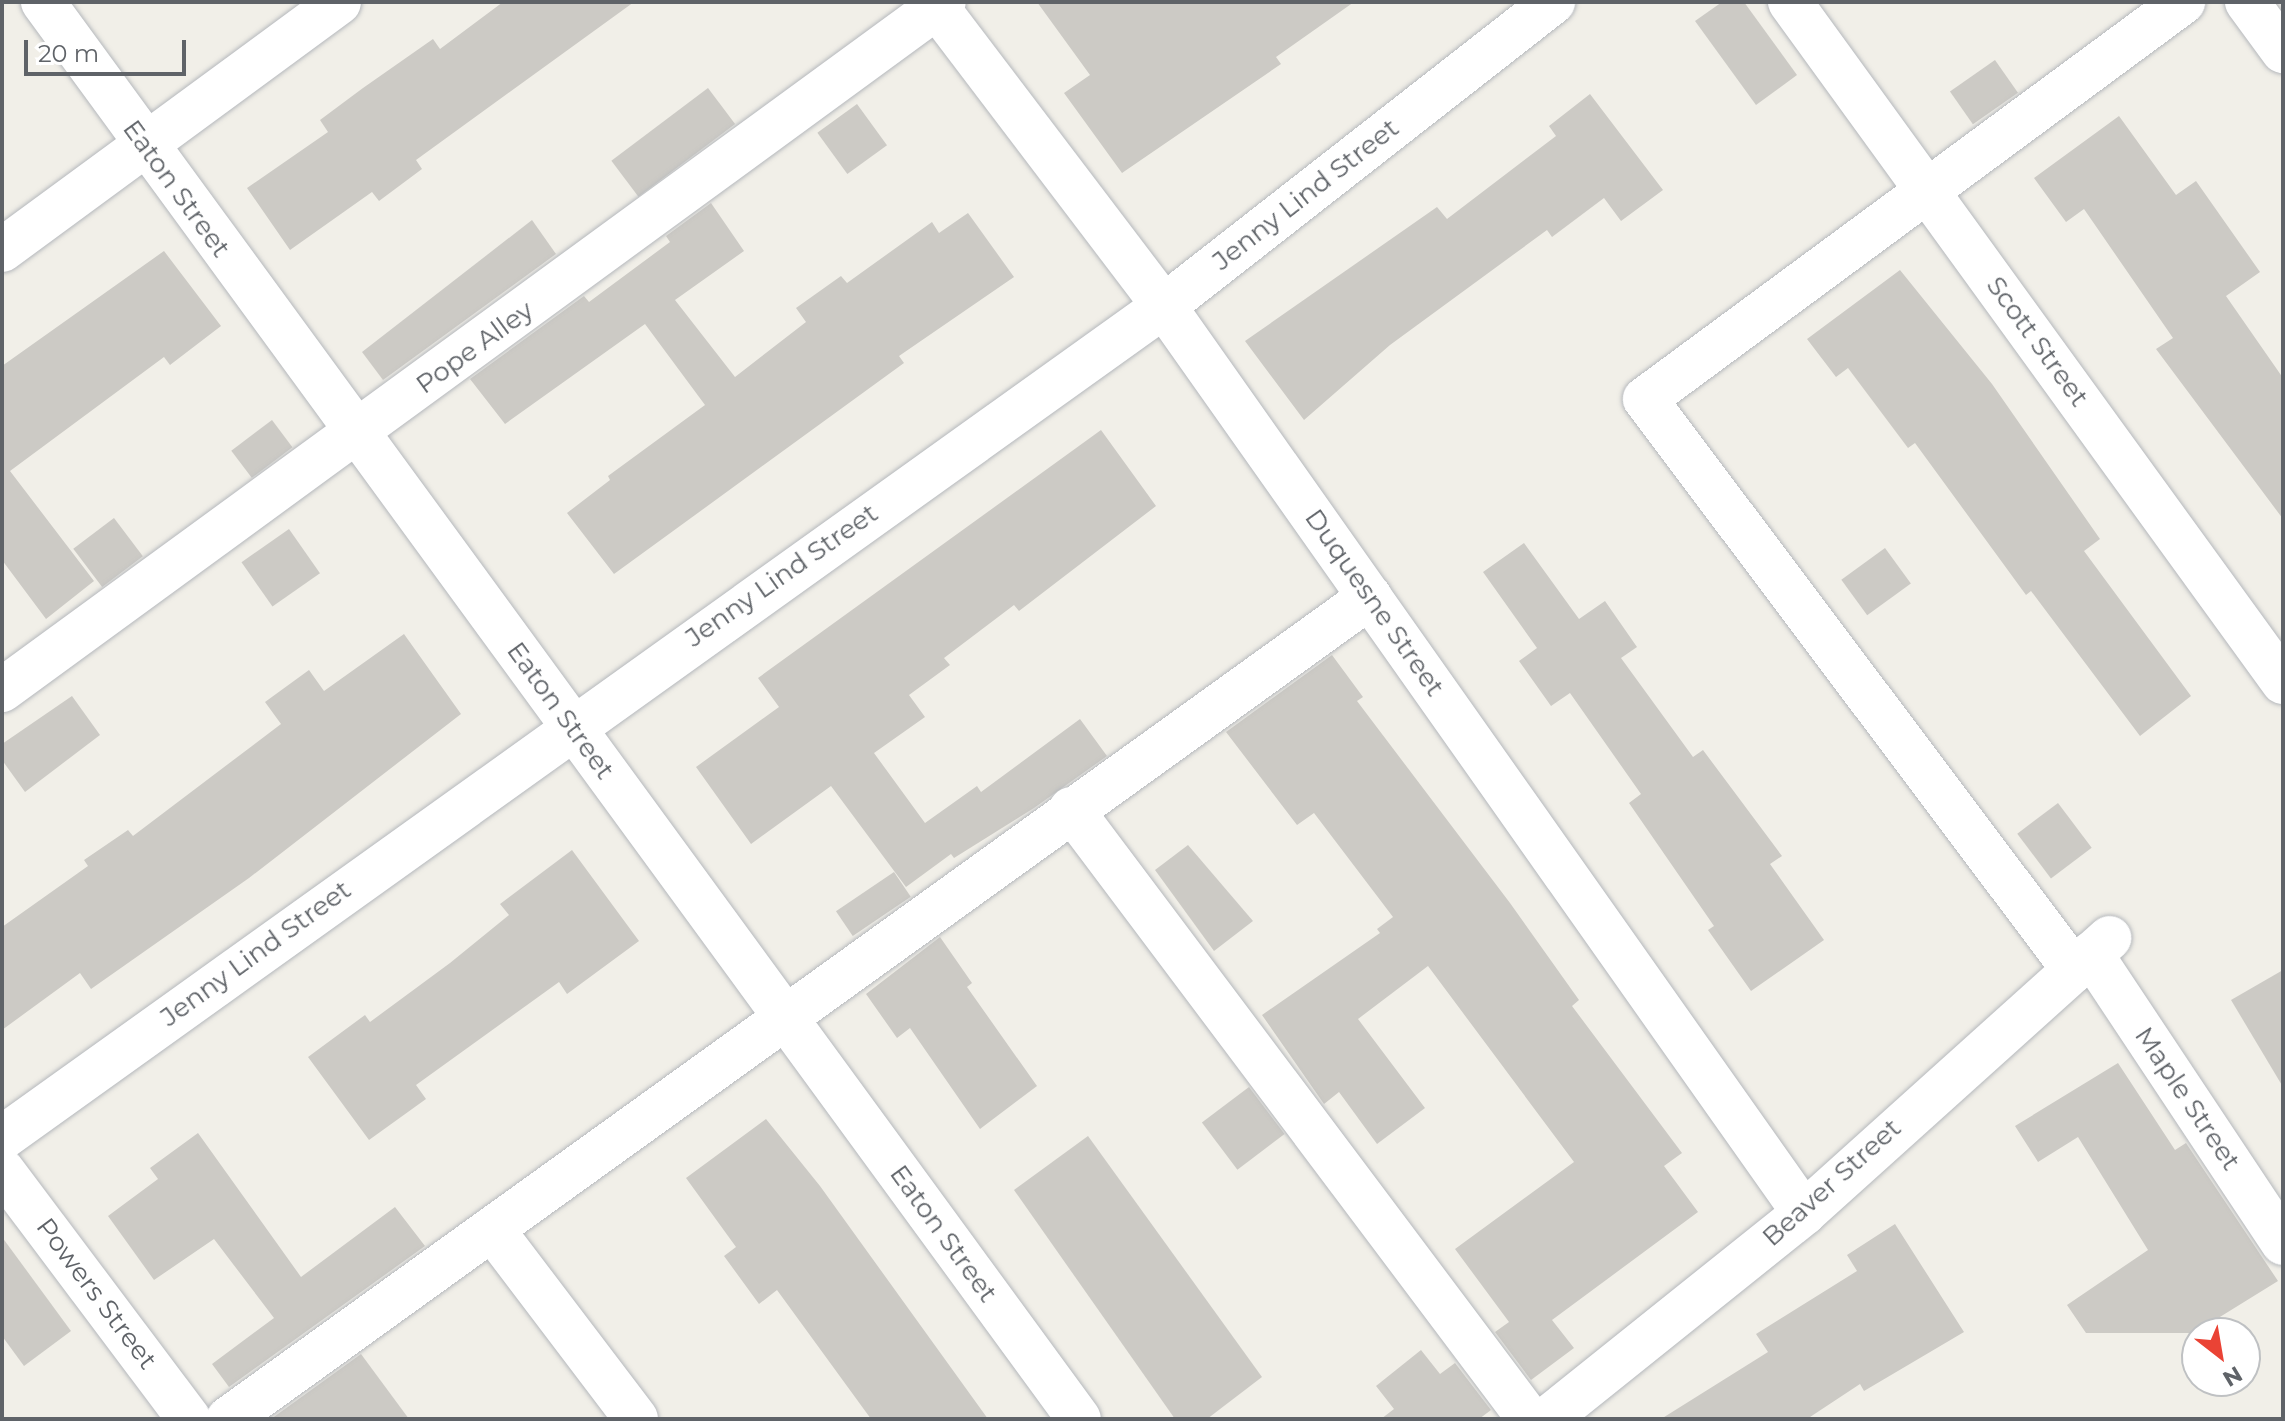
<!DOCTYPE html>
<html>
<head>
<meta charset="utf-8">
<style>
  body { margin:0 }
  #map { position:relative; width:2285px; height:1421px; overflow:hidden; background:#f1efe8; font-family:Montserrat,sans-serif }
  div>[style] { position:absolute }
  .building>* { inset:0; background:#cccac5; transform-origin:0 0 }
  .roads { filter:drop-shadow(0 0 2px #b5b8bc) drop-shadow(0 0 2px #b5b8bc) }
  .minor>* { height:44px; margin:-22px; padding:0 22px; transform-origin:22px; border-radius:22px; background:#fff }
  span { translate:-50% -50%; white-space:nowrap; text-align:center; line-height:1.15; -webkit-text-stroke:8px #fff; paint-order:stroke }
  .street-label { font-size:26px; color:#5f6368 }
  .frame { position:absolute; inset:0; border:4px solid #5f6368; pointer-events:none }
  .north { position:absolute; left:2181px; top:1317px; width:80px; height:80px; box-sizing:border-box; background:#fff; border:2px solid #bfc1c3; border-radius:50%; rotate:149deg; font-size:22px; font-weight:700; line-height:32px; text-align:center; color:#5f6368 }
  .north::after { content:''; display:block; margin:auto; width:28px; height:36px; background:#ea4335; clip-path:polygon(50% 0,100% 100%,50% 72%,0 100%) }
  .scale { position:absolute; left:24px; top:40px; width:162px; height:36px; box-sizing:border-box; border:4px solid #5f6368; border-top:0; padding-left:10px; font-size:24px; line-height:28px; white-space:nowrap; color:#5f6368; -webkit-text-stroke:6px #fff; paint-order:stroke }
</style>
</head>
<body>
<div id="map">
  <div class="building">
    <i style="clip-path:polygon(503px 2px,634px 2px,416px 160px,422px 169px,379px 201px,372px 192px,290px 250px,247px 188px,328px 132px,320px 120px,363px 88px,433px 39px,440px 49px)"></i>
    <i style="clip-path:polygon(1037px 2px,1354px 2px,1276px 57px,1281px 64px,1122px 173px,1064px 93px,1090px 75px)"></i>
    <i style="clip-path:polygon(1722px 2px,1744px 2px,1797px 75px,1756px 105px,1695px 21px)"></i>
    <i style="left:1995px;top:60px;width:40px;height:55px;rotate:55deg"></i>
    <i style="left:708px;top:88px;width:45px;height:121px;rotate:53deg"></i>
    <i style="clip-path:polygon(1590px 94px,1663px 190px,1621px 221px,1604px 198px,1552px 237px,1547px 230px,1390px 345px,1304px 420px,1245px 341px,1437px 207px,1447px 219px,1556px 136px,1549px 126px)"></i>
    <i style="left:857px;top:104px;width:51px;height:49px;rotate:54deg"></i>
    <i style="clip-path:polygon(2119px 116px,2176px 195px,2196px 181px,2260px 272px,2226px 296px,2283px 378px,2283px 519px,2156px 349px,2173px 338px,2084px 209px,2066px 222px,2034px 178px)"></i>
    <i style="clip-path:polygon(711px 203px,744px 251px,675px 300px,735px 377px,806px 322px,796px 308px,841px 276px,847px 283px,932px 222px,939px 233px,968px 213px,1014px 277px,899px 356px,904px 363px,614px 574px,567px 513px,610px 480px,608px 476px,705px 405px,645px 324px,505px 424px,470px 379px,584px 296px,589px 302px,670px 242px,666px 236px)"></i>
    <i style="clip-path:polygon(532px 220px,556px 254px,383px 380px,362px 352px)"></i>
    <i style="clip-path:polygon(164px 251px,221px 326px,170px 365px,164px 357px,10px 471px,94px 581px,46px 619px,2px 560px,2px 366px)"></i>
    <i style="clip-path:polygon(1900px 270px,1992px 384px,2100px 539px,2084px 551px,2191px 696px,2140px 736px,2031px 591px,2026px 595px,1915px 443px,1908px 448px,1848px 368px,1836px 377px,1807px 339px)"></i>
    <i style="left:272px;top:420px;width:34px;height:51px;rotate:53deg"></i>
    <i style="clip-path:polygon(1101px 430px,1156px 506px,1019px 611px,1014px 605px,944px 658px,950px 665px,909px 695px,925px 717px,874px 753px,925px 823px,977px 786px,981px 792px,1080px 719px,1107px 756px,1034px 808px,954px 858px,951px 854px,906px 887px,831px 786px,751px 844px,696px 767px,779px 707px,758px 678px)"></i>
    <i style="left:114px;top:518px;width:48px;height:51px;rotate:53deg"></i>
    <i style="left:289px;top:529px;width:54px;height:58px;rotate:55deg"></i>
    <i style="clip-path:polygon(1524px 543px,1579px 619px,1605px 601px,1637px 647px,1621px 658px,1693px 757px,1703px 750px,1782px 856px,1770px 864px,1824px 940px,1751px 991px,1708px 930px,1714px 926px,1629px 803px,1641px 794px,1570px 693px,1551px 706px,1519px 661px,1537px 648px,1483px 572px)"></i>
    <i style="left:1885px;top:548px;width:44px;height:54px;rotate:54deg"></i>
    <i style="clip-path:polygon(404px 634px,461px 714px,249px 878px,91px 989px,80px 973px,2px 1030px,2px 927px,88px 866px,84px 860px,128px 830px,133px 836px,281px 724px,265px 702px,309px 670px,324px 691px)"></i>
    <i style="clip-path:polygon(1332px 655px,1363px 697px,1357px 701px,1510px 903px,1579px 1000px,1572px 1006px,1682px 1153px,1664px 1166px,1698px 1212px,1552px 1320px,1574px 1348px,1531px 1380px,1495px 1332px,1509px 1322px,1455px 1249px,1574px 1162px,1428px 966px,1358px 1019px,1425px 1108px,1377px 1144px,1339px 1092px,1324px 1104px,1262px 1015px,1380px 933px,1377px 929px,1393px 917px,1314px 813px,1297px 825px,1226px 732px)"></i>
    <i style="clip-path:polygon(72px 696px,100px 735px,25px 792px,2px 760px,2px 744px)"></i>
    <i style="left:2058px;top:803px;width:56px;height:51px;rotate:53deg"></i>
    <i style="clip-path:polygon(1188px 845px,1253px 921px,1214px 951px,1155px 870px)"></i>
    <i style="clip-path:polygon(572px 850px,639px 941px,567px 994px,559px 982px,416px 1085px,426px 1099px,369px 1140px,308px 1057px,365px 1015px,370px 1022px,450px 963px,509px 915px,500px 904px)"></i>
    <i style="left:894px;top:872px;width:30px;height:70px;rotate:56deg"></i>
    <i style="clip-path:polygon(940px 937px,972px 983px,967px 987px,1037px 1086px,980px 1129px,910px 1028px,897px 1038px,866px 994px)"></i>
    <i style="clip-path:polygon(2283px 970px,2283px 1087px,2231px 1000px)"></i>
    <i style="clip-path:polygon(2118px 1063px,2175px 1150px,2186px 1143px,2278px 1281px,2194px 1333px,2086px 1333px,2067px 1305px,2148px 1250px,2078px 1137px,2038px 1162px,2015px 1126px)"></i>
    <i style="left:1249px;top:1087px;width:59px;height:59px;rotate:53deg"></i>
    <i style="clip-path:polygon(766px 1119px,820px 1186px,988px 1419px,871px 1419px,777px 1290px,759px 1304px,724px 1256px,736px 1247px,686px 1178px)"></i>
    <i style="clip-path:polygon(198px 1133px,301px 1277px,395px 1207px,425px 1246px,229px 1387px,212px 1364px,274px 1318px,214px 1239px,154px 1280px,108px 1216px,158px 1179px,150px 1168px)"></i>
    <i style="clip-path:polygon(1088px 1136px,1262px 1377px,1207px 1419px,1175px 1419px,1014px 1190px)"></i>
    <i style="clip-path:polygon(1895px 1224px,1964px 1332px,1864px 1391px,1860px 1384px,1807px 1419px,1661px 1419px,1768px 1352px,1756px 1334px,1857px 1271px,1847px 1255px)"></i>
    <i style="clip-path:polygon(2px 1237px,71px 1331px,24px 1366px,2px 1336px)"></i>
    <i style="clip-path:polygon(1421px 1350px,1440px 1374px,1455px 1363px,1491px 1410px,1479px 1419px,1381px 1419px,1394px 1409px,1376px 1386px)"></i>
    <i style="clip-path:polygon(361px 1354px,409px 1419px,271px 1419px)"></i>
  </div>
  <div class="roads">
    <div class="minor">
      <i style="left:43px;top:2px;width:1755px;rotate:53.83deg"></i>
      <i style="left:933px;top:2px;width:382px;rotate:52.8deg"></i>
      <i style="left:1164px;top:306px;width:1110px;rotate:54.79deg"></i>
      <i style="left:1790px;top:2px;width:840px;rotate:54.06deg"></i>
      <i style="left:2247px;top:2px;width:61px;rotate:53.7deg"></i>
      <i style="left:2px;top:250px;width:418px;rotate:-36.3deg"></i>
      <i style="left:2px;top:690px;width:1166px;rotate:-36.14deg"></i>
      <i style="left:1071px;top:809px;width:763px;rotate:53.1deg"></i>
      <i style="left:2091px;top:954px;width:347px;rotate:56.4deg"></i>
      <i style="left:2074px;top:970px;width:714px;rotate:-126.92deg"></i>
      <i style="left:1645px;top:399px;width:669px;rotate:-36.42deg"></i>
      <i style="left:2px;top:1138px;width:1429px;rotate:-35.6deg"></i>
      <i style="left:1164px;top:306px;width:494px;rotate:-38deg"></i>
      <i style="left:2px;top:1170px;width:311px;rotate:53.1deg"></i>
      <i style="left:492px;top:1229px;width:238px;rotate:52.8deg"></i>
      <i style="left:228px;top:1419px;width:1407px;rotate:-35.75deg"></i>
      <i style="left:1547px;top:1419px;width:329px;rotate:-38.7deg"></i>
      <i style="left:1804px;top:1213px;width:411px;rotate:-42deg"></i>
    </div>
  </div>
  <div class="street-label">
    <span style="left:176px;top:189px;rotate:54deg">Eaton Street</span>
    <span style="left:1306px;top:195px;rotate:-38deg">Jenny Lind Street</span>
    <span style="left:2037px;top:342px;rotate:54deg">Scott Street</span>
    <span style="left:475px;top:348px;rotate:-36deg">Pope Alley</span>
    <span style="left:782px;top:576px;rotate:-35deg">Jenny Lind Street</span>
    <span style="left:1374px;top:603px;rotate:55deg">Duquesne Street</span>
    <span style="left:560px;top:711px;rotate:54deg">Eaton Street</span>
    <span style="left:256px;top:954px;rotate:-36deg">Jenny Lind Street</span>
    <span style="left:2187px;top:1099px;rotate:56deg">Maple Street</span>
    <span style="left:1832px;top:1183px;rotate:-42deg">Beaver Street</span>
    <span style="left:943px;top:1234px;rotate:54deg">Eaton Street</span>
    <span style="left:96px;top:1294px;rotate:53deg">Powers Street</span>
  </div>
  <div class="frame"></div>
  <div class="north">N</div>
  <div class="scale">20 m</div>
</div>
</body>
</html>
